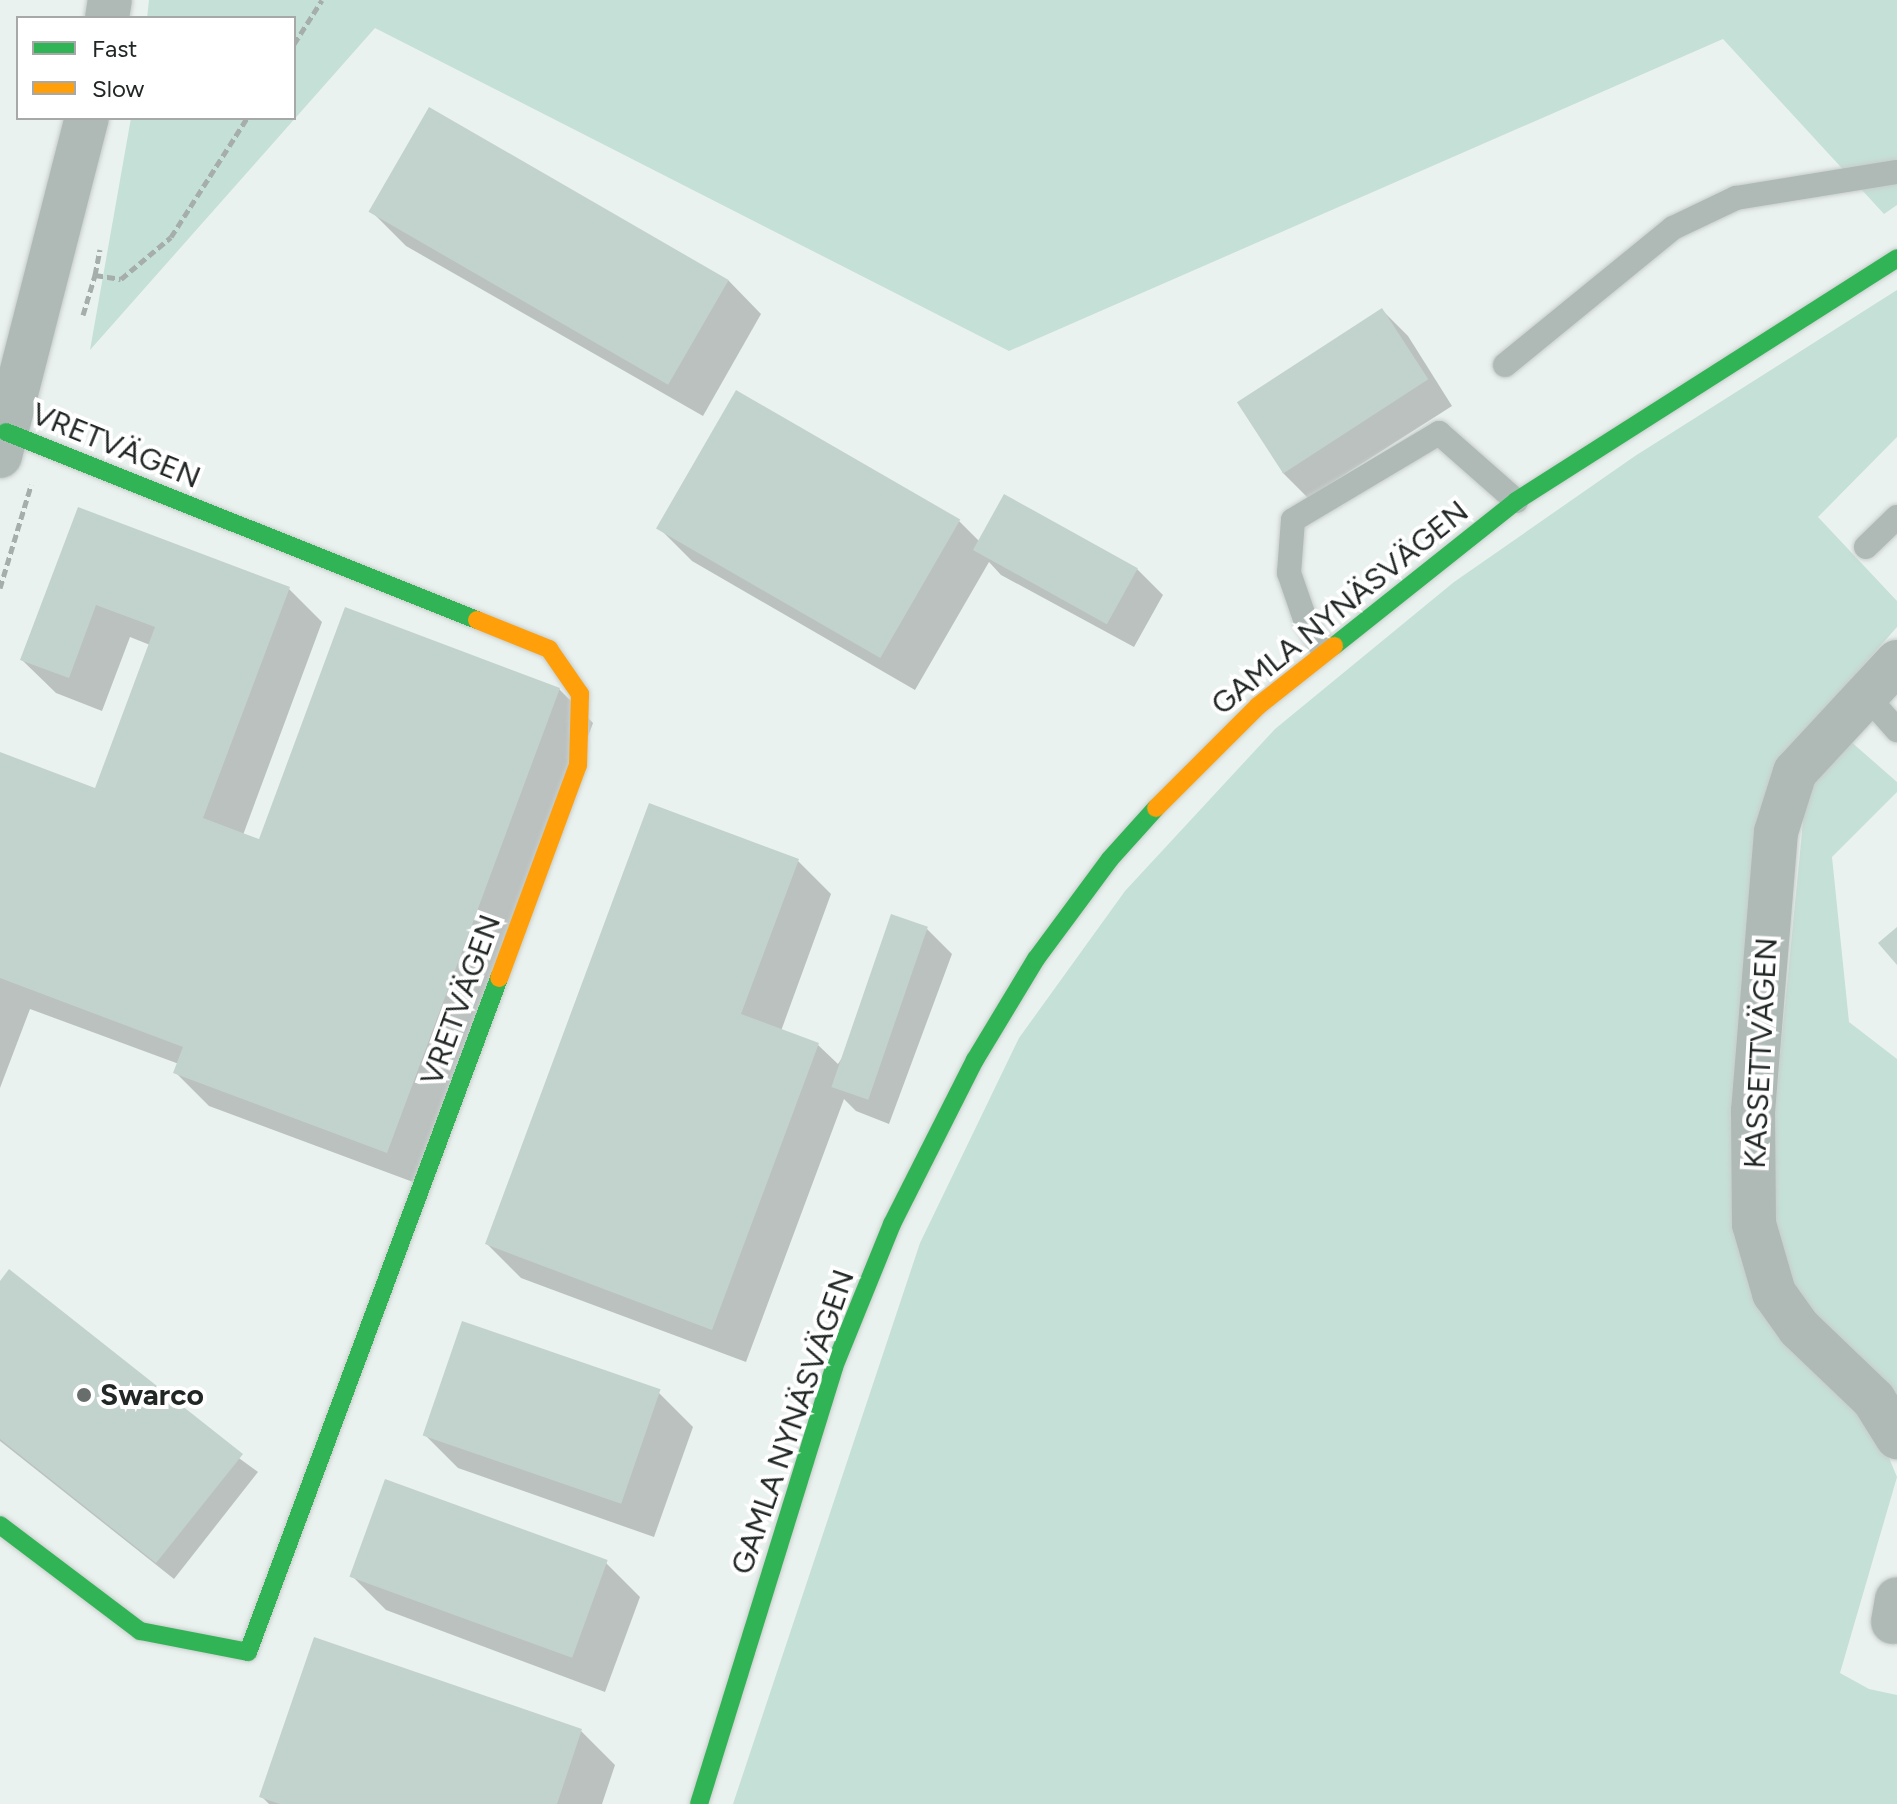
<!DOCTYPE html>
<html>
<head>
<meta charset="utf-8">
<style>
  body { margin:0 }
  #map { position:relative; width:1897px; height:1804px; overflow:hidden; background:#eaf2ef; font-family:Figtree,sans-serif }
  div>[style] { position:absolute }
  .green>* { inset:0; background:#c5e0d7 }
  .shadow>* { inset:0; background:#0003 }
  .building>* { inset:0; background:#c2d3cd; transform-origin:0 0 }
  .path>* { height:5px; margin-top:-2.5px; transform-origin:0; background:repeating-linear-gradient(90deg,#a6aeab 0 8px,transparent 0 12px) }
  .roads { filter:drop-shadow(0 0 2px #c7cdca) drop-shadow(0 0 2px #c7cdca) }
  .lane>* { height:24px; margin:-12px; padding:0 12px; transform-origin:12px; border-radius:12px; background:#afbab6 }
  .street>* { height:44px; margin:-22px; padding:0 22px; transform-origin:22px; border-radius:22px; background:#afbab6 }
  .fast>* { height:18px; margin:-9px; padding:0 9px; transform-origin:9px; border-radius:9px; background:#30b455 }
  .slow>* { height:18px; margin:-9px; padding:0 9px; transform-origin:9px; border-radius:9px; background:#ff9f0a }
  .dots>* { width:22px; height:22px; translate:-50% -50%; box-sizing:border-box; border:4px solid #fff; border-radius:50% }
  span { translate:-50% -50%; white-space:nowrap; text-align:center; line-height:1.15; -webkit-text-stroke:8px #fff; paint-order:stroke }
  .street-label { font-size:30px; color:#212724 }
  .poi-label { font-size:30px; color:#212724; font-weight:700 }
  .left { translate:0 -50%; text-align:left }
  .legend { position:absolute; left:16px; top:16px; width:280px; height:104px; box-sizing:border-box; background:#fff; border:2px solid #a6a9a7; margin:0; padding:10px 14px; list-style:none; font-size:24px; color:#212724 }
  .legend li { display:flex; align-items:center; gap:16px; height:40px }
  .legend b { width:40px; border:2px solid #a6a9a7 }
</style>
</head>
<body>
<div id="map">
  <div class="green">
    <i style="clip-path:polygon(149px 0,1897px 0,1897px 205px,1884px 214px,1723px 39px,1009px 351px,375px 28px,90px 350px,131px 118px,294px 118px,294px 18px,147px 18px)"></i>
    <i style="clip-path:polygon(1897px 290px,1897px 437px,1818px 517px,1897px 601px,1897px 627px,1778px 762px,1742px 1230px,1882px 1441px,1897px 1477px,1840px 1673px,1869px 1689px,1897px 1695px,1897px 1804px,733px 1804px,920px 1243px,1019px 1038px,1125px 891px,1275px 729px,1454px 582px,1635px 456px)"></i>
    <i style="clip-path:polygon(1849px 740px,1897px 782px,1897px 792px,1832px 857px,1849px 1022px,1897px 1059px,1897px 1398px,1791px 1292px,1772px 1227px,1775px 1108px,1806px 791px)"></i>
  </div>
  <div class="shadow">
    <i style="clip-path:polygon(372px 212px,728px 280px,761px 314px,703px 416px,406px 246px)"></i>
    <i style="clip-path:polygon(1382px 310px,1408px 336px,1452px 406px,1308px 498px,1282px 472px)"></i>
    <i style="clip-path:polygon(79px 510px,288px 588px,322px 622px,243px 835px,260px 841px,559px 689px,593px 723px,421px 1185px,209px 1106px,176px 1073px,179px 1064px,30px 1009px,0 1088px,0 754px,96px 790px,150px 645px,130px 637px,102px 711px,56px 693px,22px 660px)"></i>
    <i style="clip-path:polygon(959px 521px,980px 542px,1137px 569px,1163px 595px,1134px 647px,1001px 575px,989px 562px,915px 690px,692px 561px,659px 528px)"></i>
    <i style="clip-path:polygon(798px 861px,831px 894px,781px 1031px,818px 1045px,838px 1064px,927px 929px,952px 954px,889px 1124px,856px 1111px,844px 1099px,746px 1362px,521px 1278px,487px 1244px)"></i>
    <i style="clip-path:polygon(0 1284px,258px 1472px,174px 1579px,0 1441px)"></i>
    <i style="clip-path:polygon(659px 1393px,693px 1427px,654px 1537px,458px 1468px,425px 1435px)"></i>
    <i style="clip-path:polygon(606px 1563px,640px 1597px,605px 1692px,386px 1610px,352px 1576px)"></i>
    <i style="clip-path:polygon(581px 1731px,615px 1765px,602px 1804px,269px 1804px,261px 1796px)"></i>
  </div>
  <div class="building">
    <i style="left:429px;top:107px;width:346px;height:121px;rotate:30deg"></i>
    <i style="left:1382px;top:308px;width:85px;height:173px;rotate:57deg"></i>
    <i style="left:736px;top:390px;width:259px;height:160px;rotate:30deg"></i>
    <i style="left:1004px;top:494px;width:153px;height:64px;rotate:29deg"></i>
    <i style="clip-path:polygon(78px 507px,290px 587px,203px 818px,259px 839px,345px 607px,560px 688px,387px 1153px,173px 1073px,183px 1047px,0 978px,0 752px,95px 788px,155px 627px,96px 605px,69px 678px,20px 660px)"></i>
    <i style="clip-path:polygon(649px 803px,799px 859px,741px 1014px,819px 1043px,712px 1330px,485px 1244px)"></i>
    <i style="left:891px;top:914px;width:39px;height:183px;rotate:19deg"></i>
    <i style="clip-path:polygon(1897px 927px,1897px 965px,1878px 943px)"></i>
    <i style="clip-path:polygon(9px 1269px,243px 1454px,156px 1563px,0 1439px,0 1281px)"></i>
    <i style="left:462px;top:1321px;width:210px;height:121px;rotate:19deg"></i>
    <i style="left:385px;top:1479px;width:237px;height:104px;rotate:20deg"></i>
    <i style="clip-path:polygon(314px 1637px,582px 1729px,557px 1804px,280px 1804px,259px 1797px)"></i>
  </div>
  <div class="path">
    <i style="left:294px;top:44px;width:52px;rotate:-57.5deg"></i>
    <i style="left:95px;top:275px;width:26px;rotate:-79deg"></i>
    <i style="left:83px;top:315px;width:42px;rotate:-73.3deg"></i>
    <i style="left:95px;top:275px;width:26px;rotate:9deg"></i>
    <i style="left:121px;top:279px;width:65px;rotate:-40deg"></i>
    <i style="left:171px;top:237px;width:141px;rotate:-57.4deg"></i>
    <i style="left:0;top:588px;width:108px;rotate:-73.2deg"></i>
  </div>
  <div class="roads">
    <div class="lane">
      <i style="left:1505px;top:365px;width:217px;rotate:-39.2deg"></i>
      <i style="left:1673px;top:228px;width:70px;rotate:-25.5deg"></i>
      <i style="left:1736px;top:198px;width:163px;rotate:-9.2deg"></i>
      <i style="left:1866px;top:547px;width:43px;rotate:-44.1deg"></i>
      <i style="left:1323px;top:650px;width:33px;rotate:-121deg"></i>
      <i style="left:1306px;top:622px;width:52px;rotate:-109.1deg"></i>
      <i style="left:1289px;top:573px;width:53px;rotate:-85.7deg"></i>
      <i style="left:1293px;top:520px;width:170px;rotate:-30.8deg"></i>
      <i style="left:1439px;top:433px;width:103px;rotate:41.4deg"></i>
      <i style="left:1866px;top:695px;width:47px;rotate:48.5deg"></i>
    </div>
    <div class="street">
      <i style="left:107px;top:18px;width:18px;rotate:-81deg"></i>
      <i style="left:0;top:456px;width:349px;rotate:-75.6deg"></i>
      <i style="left:1897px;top:662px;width:150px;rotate:132.8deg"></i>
      <i style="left:1795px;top:772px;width:63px;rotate:107.6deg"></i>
      <i style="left:1776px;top:832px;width:280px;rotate:94.7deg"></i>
      <i style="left:1753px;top:1111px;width:113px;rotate:89.5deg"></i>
      <i style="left:1754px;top:1224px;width:72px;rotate:73.8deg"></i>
      <i style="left:1774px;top:1293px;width:43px;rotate:54.5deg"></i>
      <i style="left:1799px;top:1328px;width:104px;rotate:43.8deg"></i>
      <i style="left:1874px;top:1400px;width:44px;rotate:58.1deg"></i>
      <i style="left:1893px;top:1622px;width:23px;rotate:-80deg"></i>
    </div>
    <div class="fast">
      <i style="left:6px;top:432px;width:507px;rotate:21.76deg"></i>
      <i style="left:1334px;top:646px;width:233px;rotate:-38.5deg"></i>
      <i style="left:1516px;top:501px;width:452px;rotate:-32.5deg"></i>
      <i style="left:0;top:1525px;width:176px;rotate:37.1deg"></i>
      <i style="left:140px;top:1631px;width:110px;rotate:11deg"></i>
      <i style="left:248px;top:1652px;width:719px;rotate:-69.57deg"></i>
      <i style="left:699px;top:1804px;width:457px;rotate:-72.8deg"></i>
      <i style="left:834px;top:1367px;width:154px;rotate:-67.9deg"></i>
      <i style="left:892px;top:1224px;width:184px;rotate:-63.2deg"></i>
      <i style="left:975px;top:1060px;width:118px;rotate:-58.9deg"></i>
      <i style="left:1036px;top:959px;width:124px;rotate:-53.5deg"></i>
      <i style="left:1110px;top:859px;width:69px;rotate:-48deg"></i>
    </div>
    <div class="slow">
      <i style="left:477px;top:620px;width:78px;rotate:21.9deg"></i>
      <i style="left:549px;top:649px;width:55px;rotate:55.4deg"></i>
      <i style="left:580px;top:694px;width:71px;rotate:91.6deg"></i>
      <i style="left:578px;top:765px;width:227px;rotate:110.3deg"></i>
      <i style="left:1156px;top:808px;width:144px;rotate:-45deg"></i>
      <i style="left:1258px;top:706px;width:97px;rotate:-38.3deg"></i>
    </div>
  </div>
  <div class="dots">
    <i style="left:84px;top:1395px;background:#676e6b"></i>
  </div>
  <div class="street-label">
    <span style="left:116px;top:446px;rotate:22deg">VRETVÄGEN</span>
    <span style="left:1340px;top:608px;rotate:-39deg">GAMLA NYNÄSVÄGEN</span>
    <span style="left:461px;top:1000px;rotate:-70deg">VRETVÄGEN</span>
    <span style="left:1761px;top:1053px;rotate:-87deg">KASSETTVÄGEN</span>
    <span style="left:793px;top:1422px;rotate:-71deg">GAMLA NYNÄSVÄGEN</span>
  </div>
  <div class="poi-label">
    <span class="left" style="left:100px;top:1395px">Swarco</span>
  </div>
  <ul class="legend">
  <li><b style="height:10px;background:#30b455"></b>Fast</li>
  <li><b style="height:10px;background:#ff9f0a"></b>Slow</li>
  </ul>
</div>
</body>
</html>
